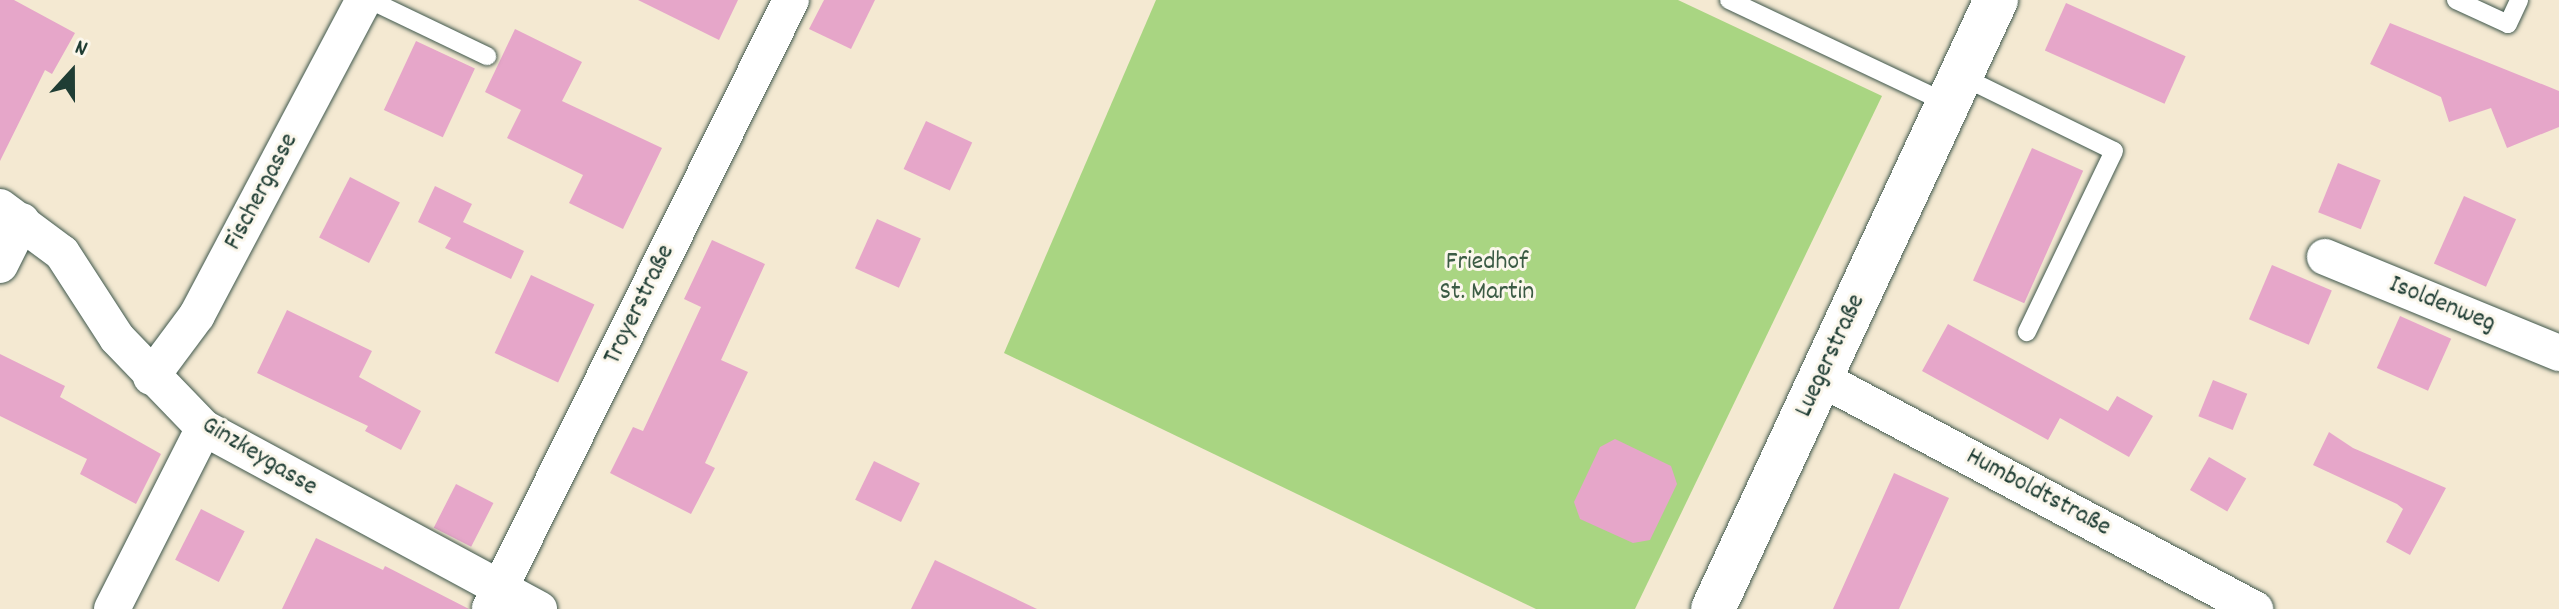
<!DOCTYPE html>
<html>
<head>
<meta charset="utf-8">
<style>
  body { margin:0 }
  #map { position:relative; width:2559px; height:609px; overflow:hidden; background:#f4e9d2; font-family:Dekko,sans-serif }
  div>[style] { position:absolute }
  .green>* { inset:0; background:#a9d582 }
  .building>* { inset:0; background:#e6a6c9; transform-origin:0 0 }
  .roads { filter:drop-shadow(0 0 2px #3f574c) drop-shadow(0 0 2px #3f574c) }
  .service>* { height:18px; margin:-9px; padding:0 9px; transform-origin:9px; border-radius:9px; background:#fff }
  .minor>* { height:36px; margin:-18px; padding:0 18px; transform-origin:18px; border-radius:18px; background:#fff }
  .tertiary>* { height:44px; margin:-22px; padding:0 22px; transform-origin:22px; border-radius:22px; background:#fff }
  span { translate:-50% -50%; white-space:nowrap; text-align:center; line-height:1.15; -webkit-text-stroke:6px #fbf7ec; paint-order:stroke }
  .street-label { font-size:26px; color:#1f3d34 }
  .park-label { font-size:26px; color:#3b5b44 }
  .north { position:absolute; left:32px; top:32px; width:80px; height:80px; -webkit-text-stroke:6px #fbf7ec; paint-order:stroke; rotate:21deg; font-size:22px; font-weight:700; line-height:32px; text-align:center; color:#1f3d34 }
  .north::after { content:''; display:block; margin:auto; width:28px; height:36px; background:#1f3d34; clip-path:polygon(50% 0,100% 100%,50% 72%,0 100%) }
</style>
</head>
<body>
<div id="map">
  <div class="green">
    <i style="clip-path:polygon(1156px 0,1678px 0,1882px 96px,1635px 609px,1536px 609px,1004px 353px)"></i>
  </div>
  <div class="building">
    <i style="clip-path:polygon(0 0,14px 0,75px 33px,52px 74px,45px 70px,0 161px)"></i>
    <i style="clip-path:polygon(638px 0,738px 0,719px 40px)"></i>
    <i style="clip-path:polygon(824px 0,875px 0,851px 49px,809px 29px)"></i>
    <i style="left:2066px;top:3px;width:131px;height:52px;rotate:24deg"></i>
    <i style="clip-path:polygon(2390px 23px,2559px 91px,2559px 127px,2507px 148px,2491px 108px,2449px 122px,2441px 97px,2370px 64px)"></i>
    <i style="clip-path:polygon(515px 29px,582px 62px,562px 101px,662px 148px,623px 229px,569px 203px,583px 175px,507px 138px,521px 110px,485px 92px)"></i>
    <i style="left:416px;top:41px;width:65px;height:76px;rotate:25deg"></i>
    <i style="left:926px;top:121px;width:51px;height:53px;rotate:25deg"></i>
    <i style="left:2032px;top:148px;width:56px;height:145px;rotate:24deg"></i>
    <i style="left:2338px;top:163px;width:46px;height:53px;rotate:22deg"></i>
    <i style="left:350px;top:177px;width:56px;height:68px;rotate:27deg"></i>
    <i style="clip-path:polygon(435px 186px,472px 204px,463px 222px,524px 251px,511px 279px,445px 248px,451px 238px,418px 222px)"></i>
    <i style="left:2464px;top:196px;width:57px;height:74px;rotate:24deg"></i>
    <i style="left:877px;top:219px;width:48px;height:54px;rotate:24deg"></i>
    <i style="clip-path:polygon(712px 240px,765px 264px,721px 360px,748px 372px,705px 463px,715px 468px,691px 514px,610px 473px,633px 427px,643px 431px,701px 307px,684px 299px)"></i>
    <i style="left:2272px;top:265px;width:65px;height:59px;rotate:23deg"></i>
    <i style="left:531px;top:275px;width:70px;height:86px;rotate:25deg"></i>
    <i style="clip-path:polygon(287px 310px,372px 351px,359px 377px,421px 411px,401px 450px,365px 431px,368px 426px,257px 373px)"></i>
    <i style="left:2400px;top:316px;width:56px;height:57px;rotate:24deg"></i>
    <i style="clip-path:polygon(1948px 324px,2108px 411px,2117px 396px,2153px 416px,2129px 457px,2060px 418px,2048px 440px,1922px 371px)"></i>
    <i style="clip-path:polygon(0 354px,65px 386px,60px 397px,161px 454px,136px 504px,80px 474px,87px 459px,0 416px)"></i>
    <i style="left:2213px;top:380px;width:37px;height:39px;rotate:22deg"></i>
    <i style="clip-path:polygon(2329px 432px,2353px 448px,2446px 488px,2410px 555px,2386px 542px,2403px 509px,2397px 504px,2313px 465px)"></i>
    <i style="clip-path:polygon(1615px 439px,1671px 466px,1677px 484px,1650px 540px,1633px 543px,1580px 519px,1574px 502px,1600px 447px)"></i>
    <i style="left:2209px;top:457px;width:43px;height:38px;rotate:30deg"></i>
    <i style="left:874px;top:461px;width:51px;height:43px;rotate:26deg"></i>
    <i style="clip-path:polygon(1894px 473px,1949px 498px,1924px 553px,1899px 609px,1833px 609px)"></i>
    <i style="left:456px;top:484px;width:42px;height:49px;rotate:27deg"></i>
    <i style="left:201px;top:509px;width:49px;height:57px;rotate:27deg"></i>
    <i style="clip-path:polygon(316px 538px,383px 570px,385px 566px,469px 609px,282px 609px)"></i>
    <i style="clip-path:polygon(935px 560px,1037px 609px,911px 609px)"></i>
  </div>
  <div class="roads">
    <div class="service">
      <i style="left:370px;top:0;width:130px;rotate:25.6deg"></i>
      <i style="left:1729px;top:0;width:241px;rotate:25.3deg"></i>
      <i style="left:2456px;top:0;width:57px;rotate:24.8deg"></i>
      <i style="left:2508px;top:24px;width:26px;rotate:-65deg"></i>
      <i style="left:1961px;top:76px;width:170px;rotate:26.1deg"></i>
      <i style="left:2114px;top:151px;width:201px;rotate:115.7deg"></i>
    </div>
    <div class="minor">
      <i style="left:0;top:207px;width:77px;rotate:36.6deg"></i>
      <i style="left:62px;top:253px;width:101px;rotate:57.1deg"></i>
      <i style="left:117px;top:338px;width:125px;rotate:46deg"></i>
      <i style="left:204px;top:428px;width:381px;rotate:28.4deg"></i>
      <i style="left:2325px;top:257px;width:253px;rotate:22.3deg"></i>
      <i style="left:0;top:265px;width:49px;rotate:-63.4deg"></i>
      <i style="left:151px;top:377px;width:77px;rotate:-53.4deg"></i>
      <i style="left:197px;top:315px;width:357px;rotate:-62.1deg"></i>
      <i style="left:1820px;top:378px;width:493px;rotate:28deg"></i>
      <i style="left:490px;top:608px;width:678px;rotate:-63.66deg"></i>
      <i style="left:112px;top:609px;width:203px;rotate:-63.1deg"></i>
    </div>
    <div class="tertiary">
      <i style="left:1713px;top:609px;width:672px;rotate:-65.08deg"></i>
    </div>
  </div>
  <div class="street-label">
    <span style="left:262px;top:192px;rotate:-62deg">Fischergasse</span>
    <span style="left:640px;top:305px;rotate:-64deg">Troyerstraße</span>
    <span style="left:2442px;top:305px;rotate:22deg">Isoldenweg</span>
    <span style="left:1831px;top:356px;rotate:-65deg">Luegerstraße</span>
    <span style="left:259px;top:457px;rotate:31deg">Ginzkeygasse</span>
    <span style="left:2038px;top:493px;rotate:28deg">Humboldtstraße</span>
  </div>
  <div class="park-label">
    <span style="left:1487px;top:278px">Friedhof<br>St. Martin</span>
  </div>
  <div class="north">N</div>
</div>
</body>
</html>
